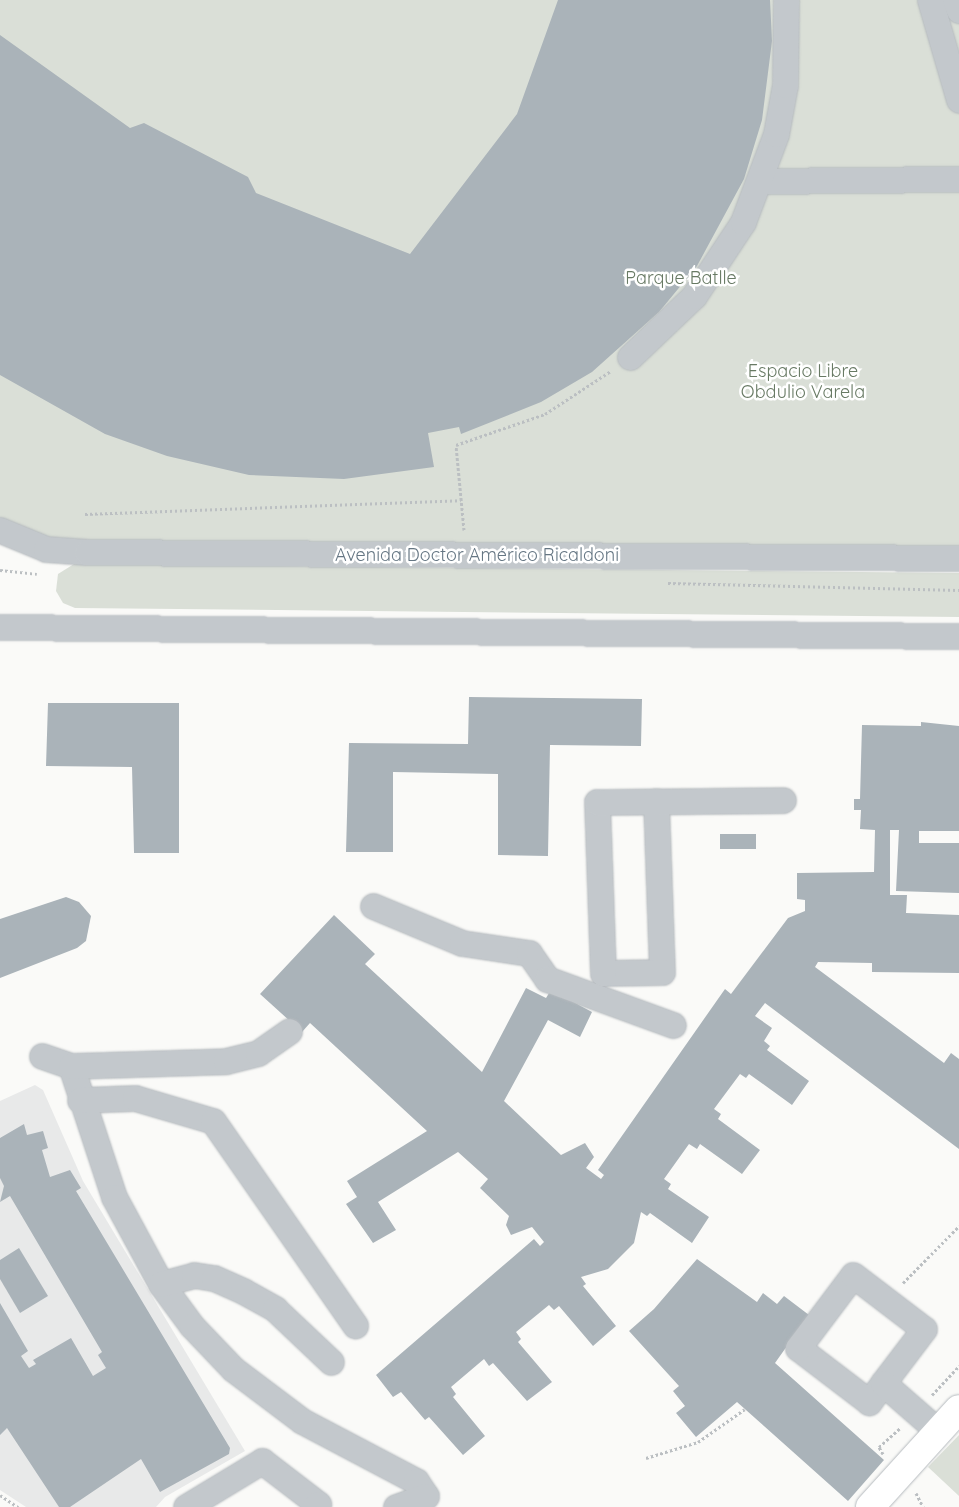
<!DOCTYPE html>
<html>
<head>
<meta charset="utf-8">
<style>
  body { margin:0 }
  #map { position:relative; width:959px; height:1507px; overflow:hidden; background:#fafaf8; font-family:Quicksand,sans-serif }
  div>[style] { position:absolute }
  .built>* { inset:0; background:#e8e9e9 }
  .green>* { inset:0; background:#dadfd7 }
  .building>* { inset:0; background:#aab3b9; transform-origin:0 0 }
  .path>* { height:3px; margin-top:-1.5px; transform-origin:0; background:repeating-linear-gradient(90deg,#bbbfc2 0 2.5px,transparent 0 5px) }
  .roads { filter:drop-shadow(0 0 1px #b5babe) drop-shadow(0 0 1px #b5babe) }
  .minor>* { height:25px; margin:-12.5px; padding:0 12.5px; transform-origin:12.5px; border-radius:12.5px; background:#c3c8cc }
  .major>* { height:28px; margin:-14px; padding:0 14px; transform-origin:14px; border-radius:14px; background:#fff }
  span { translate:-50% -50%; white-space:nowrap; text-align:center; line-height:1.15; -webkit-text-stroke:5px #fff; paint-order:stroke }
  .park-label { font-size:18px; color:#687a64 }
  .street-label { font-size:18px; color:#657683 }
</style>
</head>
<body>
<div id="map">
  <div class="built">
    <i style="clip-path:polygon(35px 1085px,43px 1090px,83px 1181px,245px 1451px,165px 1497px,156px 1507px,26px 1507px,0 1490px,0 1101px)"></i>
  </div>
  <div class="green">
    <i style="clip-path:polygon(0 0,959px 0,959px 558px,87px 552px,0 530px)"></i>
    <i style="clip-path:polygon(74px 564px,959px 573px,959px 617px,75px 608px,63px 603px,56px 591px,58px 574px)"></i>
    <i style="clip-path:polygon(959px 1435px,959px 1496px,928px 1467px)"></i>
  </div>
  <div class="building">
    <i style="clip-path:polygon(558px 0,770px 0,772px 41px,762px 120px,744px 179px,697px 266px,659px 312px,592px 372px,541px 402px,461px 434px,459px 427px,428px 433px,434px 467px,344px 479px,249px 475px,167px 456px,105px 434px,0 375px,0 35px,130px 128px,144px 123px,248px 177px,256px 193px,410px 254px,517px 114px)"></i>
    <i style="clip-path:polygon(469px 697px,642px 699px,641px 746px,550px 745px,548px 856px,498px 855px,498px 774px,393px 772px,393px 852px,346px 852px,349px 743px,468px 744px)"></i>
    <i style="clip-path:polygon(48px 703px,179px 703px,179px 853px,134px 853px,132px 767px,46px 766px)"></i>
    <i style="clip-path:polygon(921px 722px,959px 726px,959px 831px,919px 831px,919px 843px,959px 843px,959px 893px,896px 891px,899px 830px,890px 830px,890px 895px,907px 895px,906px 913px,959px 915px,959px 973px,872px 972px,872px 963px,818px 962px,815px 967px,944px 1063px,951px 1053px,959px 1059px,959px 1149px,765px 1003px,755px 1016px,772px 1028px,764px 1041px,770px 1046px,767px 1050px,809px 1081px,792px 1105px,749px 1074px,746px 1078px,740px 1074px,714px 1109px,721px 1114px,718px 1119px,760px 1150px,742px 1174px,700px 1144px,697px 1149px,689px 1144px,664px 1179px,671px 1184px,668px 1189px,709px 1217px,692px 1243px,650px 1213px,647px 1216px,641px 1212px,634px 1243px,608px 1269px,581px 1277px,586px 1284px,583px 1286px,616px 1326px,593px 1346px,559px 1306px,554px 1310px,549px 1305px,516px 1332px,521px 1339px,518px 1342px,552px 1382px,527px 1401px,493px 1363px,489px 1366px,484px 1359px,451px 1387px,456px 1394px,453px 1397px,485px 1436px,463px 1455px,429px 1417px,425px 1420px,401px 1392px,393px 1397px,376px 1375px,534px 1239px,540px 1246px,544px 1242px,532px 1227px,511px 1235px,506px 1225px,509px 1216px,480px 1188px,488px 1179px,458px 1152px,378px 1202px,396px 1230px,373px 1243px,346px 1204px,357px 1197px,347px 1181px,427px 1131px,310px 1023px,302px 1032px,260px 994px,334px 915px,375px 954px,365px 964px,482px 1072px,526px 988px,546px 998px,551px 990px,592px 1012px,580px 1037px,548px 1020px,504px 1101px,561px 1155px,585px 1143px,594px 1157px,586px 1168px,601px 1179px,604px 1175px,598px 1170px,725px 989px,731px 994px,788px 918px,805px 911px,805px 900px,797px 899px,797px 873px,874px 872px,875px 830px,860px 829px,861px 810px,854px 810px,854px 799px,860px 799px,862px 725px,921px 726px)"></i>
    <i style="left:756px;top:834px;width:15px;height:36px;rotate:90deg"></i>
    <i style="clip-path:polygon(66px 897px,79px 902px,91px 916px,86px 941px,77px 948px,0 978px,0 919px)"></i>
    <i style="clip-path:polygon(24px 1124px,27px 1135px,43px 1131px,48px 1148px,42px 1150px,50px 1177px,70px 1170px,81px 1188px,76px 1191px,230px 1448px,229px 1454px,160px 1492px,141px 1459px,70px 1507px,59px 1507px,7px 1428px,0 1435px,0 1303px,28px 1351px,21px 1356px,29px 1368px,36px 1364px,33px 1360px,71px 1338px,93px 1376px,106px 1368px,98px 1355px,102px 1352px,10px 1196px,0 1202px,4px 1186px,0 1178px,0 1138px)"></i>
    <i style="clip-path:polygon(19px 1248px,48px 1296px,20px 1313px,0 1279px,0 1260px)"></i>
    <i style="clip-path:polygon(697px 1259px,757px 1302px,763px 1293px,777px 1304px,784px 1296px,809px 1315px,775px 1363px,884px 1460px,848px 1501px,737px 1402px,696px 1437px,676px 1413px,685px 1406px,673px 1391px,679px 1386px,629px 1331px,654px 1309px)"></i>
  </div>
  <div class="path">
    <i style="left:85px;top:514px;width:376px;rotate:-2.1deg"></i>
    <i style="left:464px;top:530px;width:85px;rotate:-95.4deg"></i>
    <i style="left:456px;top:445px;width:94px;rotate:-19.2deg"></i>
    <i style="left:545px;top:414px;width:79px;rotate:-33.1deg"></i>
    <i style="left:0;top:570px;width:37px;rotate:6deg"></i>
    <i style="left:668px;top:583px;width:291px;rotate:1.4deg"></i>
    <i style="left:903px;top:1283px;width:80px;rotate:-45.5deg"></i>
    <i style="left:932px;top:1395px;width:40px;rotate:-47deg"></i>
    <i style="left:883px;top:1454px;width:8px;rotate:-120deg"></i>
    <i style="left:879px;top:1447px;width:28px;rotate:-42deg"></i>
    <i style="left:646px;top:1458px;width:54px;rotate:-17.1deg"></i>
    <i style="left:698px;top:1442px;width:57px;rotate:-35.1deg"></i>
    <i style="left:916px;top:1493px;width:16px;rotate:63deg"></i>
    <i style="left:0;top:1495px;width:22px;rotate:34deg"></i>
  </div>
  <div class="roads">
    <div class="minor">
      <i style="left:930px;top:0;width:104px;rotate:73.8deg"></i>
      <i style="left:955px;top:0;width:11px;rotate:68deg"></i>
      <i style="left:761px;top:181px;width:198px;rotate:-0.6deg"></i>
      <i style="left:630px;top:357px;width:88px;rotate:-43.6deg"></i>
      <i style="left:694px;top:296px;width:89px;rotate:-56.5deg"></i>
      <i style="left:743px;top:222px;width:94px;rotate:-69.4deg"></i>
      <i style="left:776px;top:134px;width:50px;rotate:-79.6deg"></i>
      <i style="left:785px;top:85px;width:85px;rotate:-89.3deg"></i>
      <i style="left:0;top:530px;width:50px;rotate:22.4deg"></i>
      <i style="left:46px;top:549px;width:41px;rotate:4.2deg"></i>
      <i style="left:87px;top:552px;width:872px;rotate:0.39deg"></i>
      <i style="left:0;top:627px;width:959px;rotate:0.54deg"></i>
      <i style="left:656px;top:801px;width:171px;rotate:88deg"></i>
      <i style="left:662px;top:972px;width:59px;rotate:179deg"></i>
      <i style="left:603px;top:973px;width:171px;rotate:-92deg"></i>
      <i style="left:597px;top:802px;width:186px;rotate:-0.6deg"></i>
      <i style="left:373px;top:906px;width:96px;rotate:22.6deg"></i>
      <i style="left:462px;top:943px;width:68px;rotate:8.5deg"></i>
      <i style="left:529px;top:953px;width:32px;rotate:55deg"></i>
      <i style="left:547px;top:979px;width:134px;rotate:20.1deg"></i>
      <i style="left:42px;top:1056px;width:31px;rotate:19deg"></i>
      <i style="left:71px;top:1066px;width:138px;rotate:71.8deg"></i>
      <i style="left:114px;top:1197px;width:99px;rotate:61.6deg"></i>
      <i style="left:161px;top:1284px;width:52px;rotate:53.6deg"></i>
      <i style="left:192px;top:1326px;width:59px;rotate:46.4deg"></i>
      <i style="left:233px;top:1369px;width:86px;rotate:37deg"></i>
      <i style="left:302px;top:1421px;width:129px;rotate:27.8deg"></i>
      <i style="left:416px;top:1481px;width:18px;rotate:56deg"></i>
      <i style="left:426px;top:1496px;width:32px;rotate:160deg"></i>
      <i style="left:71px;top:1066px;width:155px;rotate:-1.8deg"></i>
      <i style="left:226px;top:1061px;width:33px;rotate:-14deg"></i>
      <i style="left:258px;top:1053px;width:38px;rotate:-35deg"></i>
      <i style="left:80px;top:1100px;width:55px;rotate:-2.1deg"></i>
      <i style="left:135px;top:1098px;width:81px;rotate:16.4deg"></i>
      <i style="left:213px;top:1121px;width:249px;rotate:55.2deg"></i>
      <i style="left:161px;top:1284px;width:34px;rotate:-15deg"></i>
      <i style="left:194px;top:1275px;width:20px;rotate:9deg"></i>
      <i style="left:214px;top:1278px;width:32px;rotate:24deg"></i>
      <i style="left:243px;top:1291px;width:37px;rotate:29deg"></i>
      <i style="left:275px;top:1309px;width:77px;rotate:43.4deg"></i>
      <i style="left:883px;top:1383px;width:24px;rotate:126deg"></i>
      <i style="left:869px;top:1402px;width:89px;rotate:-142.7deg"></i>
      <i style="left:798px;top:1348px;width:91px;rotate:-53deg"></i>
      <i style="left:853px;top:1275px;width:89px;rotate:37.3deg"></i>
      <i style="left:924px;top:1329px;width:68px;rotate:127.2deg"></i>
      <i style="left:883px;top:1383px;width:73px;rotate:41.1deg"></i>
      <i style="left:186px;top:1507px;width:89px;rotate:-31.2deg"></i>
      <i style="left:262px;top:1461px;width:71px;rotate:37.5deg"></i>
      <i style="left:318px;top:1504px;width:4px;rotate:135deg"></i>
    </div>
    <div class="major">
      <i style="left:870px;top:1507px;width:132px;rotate:-47.8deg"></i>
    </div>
  </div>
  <div class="park-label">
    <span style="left:681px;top:278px">Parque Batlle</span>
    <span style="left:803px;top:382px">Espacio Libre<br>Obdulio Varela</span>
  </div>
  <div class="street-label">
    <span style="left:477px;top:555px">Avenida Doctor Américo Ricaldoni</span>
  </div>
</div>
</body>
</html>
